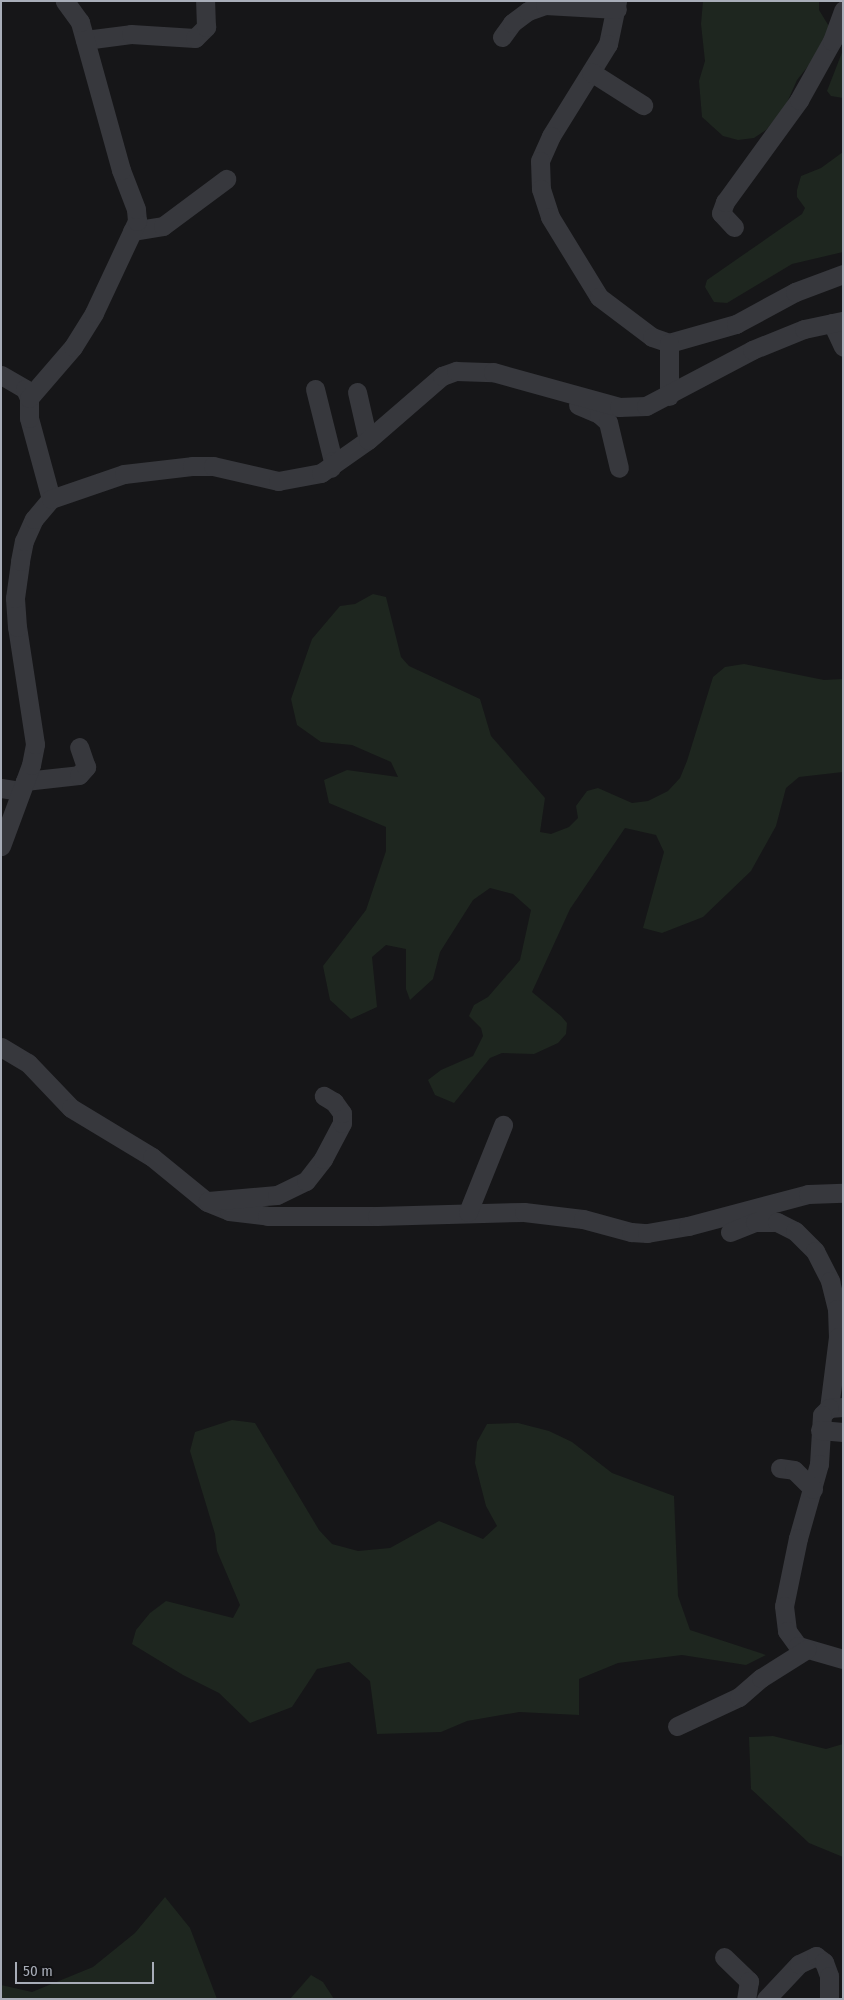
<!DOCTYPE html>
<html>
<head>
<meta charset="utf-8">
<style>
  body { margin:0 }
  #map { position:relative; width:844px; height:2000px; overflow:hidden; background:#161618; font-family:"Fira Sans Condensed",sans-serif }
  div>[style] { position:absolute }
  .green>* { inset:0; background:#1e261f }
  .minor>* { height:19px; margin:-9.5px; padding:0 9.5px; transform-origin:9.5px; border-radius:9.5px; background:#37383d }
  span { translate:-50% -50%; white-space:nowrap; text-align:center; line-height:1.15; -webkit-text-stroke:4px #111113; paint-order:stroke }
  .frame { position:absolute; inset:0; border:2px solid #a8adb8; pointer-events:none }
  .scale { position:absolute; left:15px; top:1962px; width:139px; height:22px; box-sizing:border-box; border:2px solid #a8adb8; border-top:0; padding-left:6px; font-size:15px; line-height:18px; white-space:nowrap; color:#a8adb8; -webkit-text-stroke:4px #111113; paint-order:stroke }
</style>
</head>
<body>
<div id="map">
  <div class="green">
    <i style="clip-path:polygon(703px 1px,819px 1px,819px 10px,830px 28px,821px 50px,797px 80px,785px 107px,766px 130px,754px 138px,738px 140px,723px 136px,702px 117px,699px 81px,705px 61px,701px 24px)"></i>
    <i style="clip-path:polygon(843px 50px,843px 98px,831px 96px,827px 91px)"></i>
    <i style="clip-path:polygon(843px 152px,843px 252px,792px 264px,727px 303px,714px 302px,705px 287px,707px 280px,802px 214px,805px 208px,797px 197px,797px 190px,801px 176px,821px 168px)"></i>
    <i style="clip-path:polygon(373px 594px,386px 597px,401px 657px,409px 666px,480px 699px,491px 736px,545px 798px,540px 832px,551px 834px,569px 827px,578px 818px,576px 806px,587px 791px,598px 788px,632px 803px,648px 801px,668px 791px,680px 778px,687px 761px,713px 677px,725px 667px,744px 664px,824px 680px,843px 679px,843px 772px,799px 777px,786px 788px,776px 826px,751px 871px,703px 917px,662px 933px,643px 928px,664px 852px,656px 835px,625px 828px,570px 909px,532px 992px,561px 1016px,567px 1023px,566px 1034px,558px 1043px,534px 1054px,502px 1053px,490px 1058px,454px 1103px,435px 1095px,428px 1080px,441px 1070px,473px 1056px,483px 1036px,481px 1028px,469px 1016px,474px 1005px,488px 997px,520px 960px,531px 910px,513px 894px,490px 888px,473px 900px,440px 952px,433px 979px,410px 1000px,406px 989px,406px 949px,386px 945px,372px 957px,377px 1007px,351px 1019px,330px 1000px,323px 966px,366px 910px,386px 851px,386px 827px,329px 803px,324px 780px,347px 770px,398px 777px,391px 762px,352px 745px,321px 742px,297px 725px,291px 699px,312px 639px,340px 606px,355px 604px)"></i>
    <i style="clip-path:polygon(232px 1420px,255px 1423px,319px 1530px,332px 1544px,358px 1551px,390px 1548px,439px 1521px,483px 1539px,497px 1526px,486px 1506px,475px 1463px,477px 1442px,487px 1424px,518px 1423px,549px 1431px,572px 1442px,612px 1473px,674px 1496px,678px 1596px,690px 1630px,766px 1655px,746px 1665px,682px 1655px,618px 1663px,579px 1679px,579px 1715px,519px 1712px,467px 1721px,441px 1732px,377px 1734px,370px 1681px,349px 1662px,317px 1669px,292px 1707px,250px 1723px,219px 1693px,183px 1675px,132px 1644px,136px 1630px,150px 1613px,166px 1601px,233px 1618px,240px 1605px,217px 1551px,215px 1534px,190px 1451px,195px 1432px)"></i>
    <i style="clip-path:polygon(773px 1736px,826px 1749px,843px 1744px,843px 1857px,809px 1843px,751px 1789px,749px 1737px)"></i>
    <i style="clip-path:polygon(165px 1897px,190px 1928px,217px 1999px,1px 1999px,1px 1985px,32px 1992px,93px 1967px,135px 1933px)"></i>
    <i style="clip-path:polygon(311px 1975px,323px 1982px,334px 1999px,290px 1999px)"></i>
  </div>
  <div class="minor">
    <i style="left:617px;top:1px;width:44px;rotate:101.8deg"></i>
    <i style="left:608px;top:44px;width:108px;rotate:121.8deg"></i>
    <i style="left:551px;top:136px;width:27px;rotate:114deg"></i>
    <i style="left:540px;top:161px;width:28px;rotate:88deg"></i>
    <i style="left:541px;top:189px;width:29px;rotate:72deg"></i>
    <i style="left:550px;top:217px;width:94px;rotate:58.5deg"></i>
    <i style="left:599px;top:297px;width:66px;rotate:37deg"></i>
    <i style="left:652px;top:337px;width:18px;rotate:19deg"></i>
    <i style="left:669px;top:343px;width:70px;rotate:-15.8deg"></i>
    <i style="left:736px;top:324px;width:67px;rotate:-28.5deg"></i>
    <i style="left:795px;top:292px;width:51px;rotate:-20.6deg"></i>
    <i style="left:502px;top:37px;width:17px;rotate:-54deg"></i>
    <i style="left:512px;top:23px;width:20px;rotate:-37deg"></i>
    <i style="left:528px;top:11px;width:18px;rotate:-19deg"></i>
    <i style="left:545px;top:5px;width:72px;rotate:3.2deg"></i>
    <i style="left:85px;top:40px;width:46px;rotate:-7.4deg"></i>
    <i style="left:131px;top:34px;width:64px;rotate:3.6deg"></i>
    <i style="left:195px;top:38px;width:16px;rotate:-45deg"></i>
    <i style="left:206px;top:27px;width:26px;rotate:-92deg"></i>
    <i style="left:591px;top:72px;width:62px;rotate:32.4deg"></i>
    <i style="left:734px;top:227px;width:19px;rotate:-133deg"></i>
    <i style="left:721px;top:213px;width:12px;rotate:-70deg"></i>
    <i style="left:725px;top:202px;width:126px;rotate:-54deg"></i>
    <i style="left:799px;top:100px;width:68px;rotate:-60.8deg"></i>
    <i style="left:832px;top:41px;width:33px;rotate:-70deg"></i>
    <i style="left:132px;top:231px;width:31px;rotate:-9deg"></i>
    <i style="left:163px;top:226px;width:79px;rotate:-36.7deg"></i>
    <i style="left:832px;top:323px;width:26px;rotate:65deg"></i>
    <i style="left:669px;top:343px;width:53px;rotate:90deg"></i>
    <i style="left:1px;top:375px;width:28px;rotate:30deg"></i>
    <i style="left:25px;top:389px;width:10px;rotate:66deg"></i>
    <i style="left:315px;top:389px;width:74px;rotate:76deg"></i>
    <i style="left:333px;top:461px;width:7px;rotate:106deg"></i>
    <i style="left:357px;top:392px;width:49px;rotate:77.1deg"></i>
    <i style="left:578px;top:405px;width:23px;rotate:23deg"></i>
    <i style="left:599px;top:414px;width:12px;rotate:42deg"></i>
    <i style="left:608px;top:422px;width:47px;rotate:76.6deg"></i>
    <i style="left:51px;top:499px;width:84px;rotate:-105.2deg"></i>
    <i style="left:29px;top:418px;width:20px;rotate:-90deg"></i>
    <i style="left:29px;top:398px;width:67px;rotate:-49.2deg"></i>
    <i style="left:73px;top:347px;width:40px;rotate:-58deg"></i>
    <i style="left:94px;top:313px;width:102px;rotate:-64.9deg"></i>
    <i style="left:137px;top:221px;width:12px;rotate:-95deg"></i>
    <i style="left:136px;top:209px;width:42px;rotate:-111deg"></i>
    <i style="left:121px;top:170px;width:154px;rotate:-105.5deg"></i>
    <i style="left:80px;top:22px;width:26px;rotate:-126deg"></i>
    <i style="left:25px;top:781px;width:54px;rotate:-6.3deg"></i>
    <i style="left:79px;top:775px;width:11px;rotate:-49deg"></i>
    <i style="left:86px;top:767px;width:21px;rotate:-109deg"></i>
    <i style="left:1px;top:788px;width:19px;rotate:9deg"></i>
    <i style="left:1px;top:846px;width:86px;rotate:-69.7deg"></i>
    <i style="left:31px;top:765px;width:21px;rotate:-79deg"></i>
    <i style="left:35px;top:744px;width:118px;rotate:-98.7deg"></i>
    <i style="left:17px;top:627px;width:29px;rotate:-94deg"></i>
    <i style="left:15px;top:598px;width:37px;rotate:-82deg"></i>
    <i style="left:20px;top:561px;width:20px;rotate:-79deg"></i>
    <i style="left:24px;top:541px;width:24px;rotate:-66deg"></i>
    <i style="left:34px;top:519px;width:26px;rotate:-50deg"></i>
    <i style="left:51px;top:499px;width:77px;rotate:-18.9deg"></i>
    <i style="left:124px;top:474px;width:68px;rotate:-6.7deg"></i>
    <i style="left:192px;top:466px;width:21px"></i>
    <i style="left:213px;top:466px;width:67px;rotate:13deg"></i>
    <i style="left:278px;top:481px;width:44px;rotate:-10.5deg"></i>
    <i style="left:321px;top:473px;width:57px;rotate:-35.1deg"></i>
    <i style="left:368px;top:440px;width:98px;rotate:-40.9deg"></i>
    <i style="left:442px;top:376px;width:15px;rotate:-20deg"></i>
    <i style="left:456px;top:371px;width:37px;rotate:2deg"></i>
    <i style="left:493px;top:372px;width:131px;rotate:15.5deg"></i>
    <i style="left:619px;top:407px;width:27px;rotate:-2deg"></i>
    <i style="left:646px;top:406px;width:120px;rotate:-27.8deg"></i>
    <i style="left:752px;top:350px;width:56px;rotate:-22deg"></i>
    <i style="left:804px;top:329px;width:40px;rotate:-12deg"></i>
    <i style="left:1px;top:1047px;width:31px;rotate:31deg"></i>
    <i style="left:28px;top:1063px;width:62px;rotate:46.3deg"></i>
    <i style="left:71px;top:1108px;width:95px;rotate:31.2deg"></i>
    <i style="left:152px;top:1157px;width:71px;rotate:39.3deg"></i>
    <i style="left:207px;top:1202px;width:24px;rotate:22deg"></i>
    <i style="left:229px;top:1211px;width:38px;rotate:7deg"></i>
    <i style="left:267px;top:1216px;width:110px"></i>
    <i style="left:377px;top:1216px;width:147px;rotate:-1.6deg"></i>
    <i style="left:524px;top:1212px;width:59px;rotate:6.8deg"></i>
    <i style="left:583px;top:1219px;width:50px;rotate:15.2deg"></i>
    <i style="left:631px;top:1232px;width:16px;rotate:4deg"></i>
    <i style="left:647px;top:1233px;width:42px;rotate:-9.7deg"></i>
    <i style="left:688px;top:1226px;width:124px;rotate:-14.9deg"></i>
    <i style="left:808px;top:1194px;width:35px;rotate:-2deg"></i>
    <i style="left:208px;top:1201px;width:69px;rotate:-5deg"></i>
    <i style="left:277px;top:1195px;width:32px;rotate:-26deg"></i>
    <i style="left:306px;top:1181px;width:28px;rotate:-52deg"></i>
    <i style="left:323px;top:1159px;width:41px;rotate:-62.2deg"></i>
    <i style="left:342px;top:1123px;width:10px;rotate:-90deg"></i>
    <i style="left:342px;top:1113px;width:14px;rotate:-126deg"></i>
    <i style="left:334px;top:1102px;width:12px;rotate:-149deg"></i>
    <i style="left:468px;top:1212px;width:94px;rotate:-68.1deg"></i>
    <i style="left:730px;top:1232px;width:27px;rotate:-22deg"></i>
    <i style="left:755px;top:1222px;width:22px"></i>
    <i style="left:777px;top:1222px;width:20px;rotate:27deg"></i>
    <i style="left:795px;top:1231px;width:28px;rotate:45deg"></i>
    <i style="left:815px;top:1251px;width:34px;rotate:63deg"></i>
    <i style="left:830px;top:1281px;width:29px;rotate:76deg"></i>
    <i style="left:837px;top:1309px;width:28px;rotate:88deg"></i>
    <i style="left:838px;top:1337px;width:72px;rotate:97.2deg"></i>
    <i style="left:843px;top:1407px;width:14px;rotate:176deg"></i>
    <i style="left:829px;top:1408px;width:10px;rotate:135deg"></i>
    <i style="left:822px;top:1415px;width:49px;rotate:93.5deg"></i>
    <i style="left:819px;top:1464px;width:77px;rotate:105.8deg"></i>
    <i style="left:798px;top:1538px;width:69px;rotate:101.6deg"></i>
    <i style="left:784px;top:1606px;width:25px;rotate:83deg"></i>
    <i style="left:787px;top:1631px;width:19px;rotate:54deg"></i>
    <i style="left:798px;top:1646px;width:47px;rotate:16.1deg"></i>
    <i style="left:820px;top:1430px;width:23px;rotate:5deg"></i>
    <i style="left:780px;top:1468px;width:14px;rotate:8deg"></i>
    <i style="left:794px;top:1470px;width:27px;rotate:45deg"></i>
    <i style="left:677px;top:1726px;width:68px;rotate:-25.1deg"></i>
    <i style="left:739px;top:1697px;width:29px;rotate:-41deg"></i>
    <i style="left:761px;top:1678px;width:54px;rotate:-32.2deg"></i>
    <i style="left:724px;top:1957px;width:35px;rotate:44deg"></i>
    <i style="left:749px;top:1981px;width:18px;rotate:99deg"></i>
    <i style="left:766px;top:1999px;width:48px;rotate:-46.7deg"></i>
    <i style="left:799px;top:1964px;width:19px;rotate:-25deg"></i>
    <i style="left:816px;top:1956px;width:10px;rotate:37deg"></i>
    <i style="left:824px;top:1962px;width:15px;rotate:70deg"></i>
    <i style="left:829px;top:1976px;width:23px;rotate:90deg"></i>
  </div>
  <div class="frame"></div>
  <div class="scale">50 m</div>
</div>
</body>
</html>
